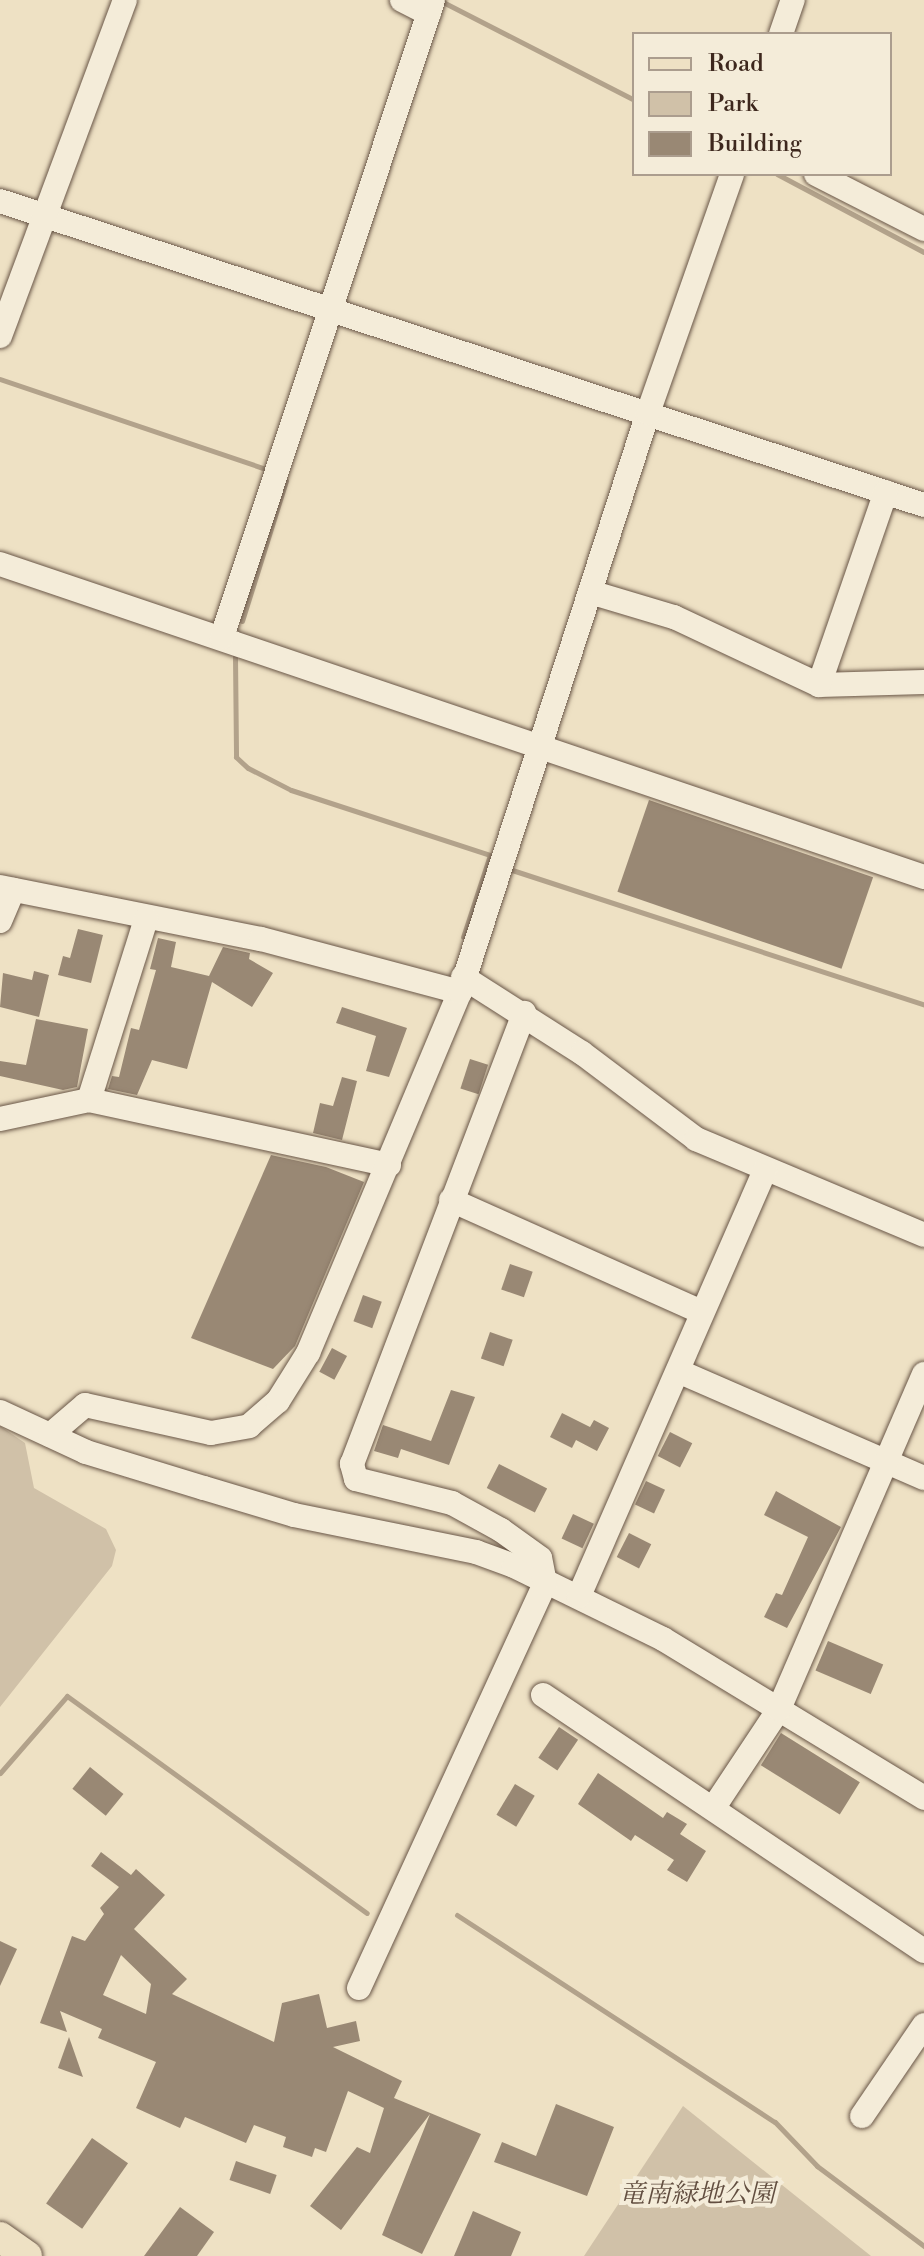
<!DOCTYPE html>
<html>
<head>
<meta charset="utf-8">
<style>
  body { margin:0 }
  #map { position:relative; width:924px; height:2256px; overflow:hidden; background:#eee1c4; font-family:"Libre Bodoni","Noto Serif JP",serif }
  div>[style] { position:absolute }
  .green>* { inset:0; background:#d0c1a8 }
  .stream>* { height:5px; margin:-2.5px; padding:0 2.5px; transform-origin:2.5px; border-radius:2.5px; background:#b2a28b }
  .building>* { inset:0; background:#998874; transform-origin:0 0 }
  .roads { filter:drop-shadow(0 0 2px #695647) drop-shadow(0 0 2px #695647) }
  .minor>* { height:24px; margin:-12px; padding:0 12px; transform-origin:12px; border-radius:12px; background:#f4ecd9 }
  .major>* { height:30px; margin:-15px; padding:0 15px; transform-origin:15px; border-radius:15px; background:#eee1c4 }
  span { translate:-50% -50%; white-space:nowrap; text-align:center; line-height:1.15; -webkit-text-stroke:8px #f4ecd9; paint-order:stroke }
  .park-label { font-size:26px; color:#624e40; font-style:italic }
  .legend { position:absolute; left:632px; top:32px; width:260px; height:144px; box-sizing:border-box; background:#f4ecd9; border:2px solid #ab9d8e; margin:0; padding:10px 14px; list-style:none; font-size:24px; color:#3d271d }
  .legend li { display:flex; align-items:center; gap:16px; height:40px }
  .legend b { width:40px; border:2px solid #ab9d8e }
</style>
</head>
<body>
<div id="map">
  <div class="green">
    <i style="clip-path:polygon(0 1426px,25px 1443px,34px 1488px,106px 1529px,116px 1550px,112px 1566px,0 1707px)"></i>
    <i style="clip-path:polygon(683px 2106px,871px 2256px,584px 2256px)"></i>
  </div>
  <div class="stream">
    <i style="left:439px;top:0;width:219px;rotate:27.1deg"></i>
    <i style="left:777px;top:174px;width:166px;rotate:28deg"></i>
    <i style="left:0;top:379px;width:287px;rotate:18.7deg"></i>
    <i style="left:242px;top:621px;width:147px;rotate:-72.6deg"></i>
    <i style="left:235px;top:657px;width:100px;rotate:89.4deg"></i>
    <i style="left:236px;top:757px;width:16px;rotate:43deg"></i>
    <i style="left:248px;top:768px;width:48px;rotate:27.1deg"></i>
    <i style="left:291px;top:790px;width:209px;rotate:18.1deg"></i>
    <i style="left:490px;top:855px;width:86px;rotate:108.2deg"></i>
    <i style="left:509px;top:869px;width:437px;rotate:18.1deg"></i>
    <i style="left:0;top:1773px;width:102px;rotate:-49deg"></i>
    <i style="left:67px;top:1696px;width:370px;rotate:35.9deg"></i>
    <i style="left:457px;top:1915px;width:379px;rotate:33.1deg"></i>
    <i style="left:775px;top:2122px;width:61px;rotate:46.3deg"></i>
    <i style="left:817px;top:2166px;width:134px;rotate:36.8deg"></i>
  </div>
  <div class="building">
    <i style="left:649px;top:800px;width:237px;height:97px;rotate:19deg"></i>
    <i style="clip-path:polygon(78px 929px,103px 935px,91px 983px,58px 975px,63px 956px,70px 958px)"></i>
    <i style="clip-path:polygon(158px 938px,176px 942px,171px 967px,209px 976px,223px 947px,250px 953px,249px 959px,273px 973px,252px 1007px,212px 982px,187px 1069px,152px 1060px,137px 1095px,108px 1089px,112px 1076px,119px 1077px,131px 1028px,139px 1030px,156px 970px,150px 969px)"></i>
    <i style="clip-path:polygon(34px 971px,49px 975px,39px 1017px,0 1007px,3px 973px,32px 980px)"></i>
    <i style="clip-path:polygon(342px 1007px,407px 1028px,389px 1077px,366px 1071px,376px 1036px,336px 1023px)"></i>
    <i style="clip-path:polygon(36px 1019px,88px 1029px,77px 1087px,63px 1090px,0 1076px,0 1061px,26px 1065px)"></i>
    <i style="left:470px;top:1059px;width:19px;height:31px;rotate:18deg"></i>
    <i style="clip-path:polygon(342px 1077px,357px 1081px,342px 1140px,313px 1133px,320px 1103px,333px 1106px)"></i>
    <i style="clip-path:polygon(271px 1155px,326px 1167px,364px 1182px,295px 1346px,273px 1369px,191px 1338px)"></i>
    <i style="left:510px;top:1264px;width:24px;height:27px;rotate:19deg"></i>
    <i style="left:363px;top:1295px;width:20px;height:28px;rotate:20deg"></i>
    <i style="left:490px;top:1332px;width:24px;height:28px;rotate:19deg"></i>
    <i style="left:332px;top:1348px;width:17px;height:27px;rotate:28deg"></i>
    <i style="clip-path:polygon(451px 1390px,475px 1397px,449px 1465px,401px 1449px,398px 1458px,374px 1451px,383px 1425px,431px 1441px)"></i>
    <i style="clip-path:polygon(562px 1413px,590px 1427px,594px 1420px,609px 1428px,597px 1451px,576px 1440px,572px 1448px,550px 1437px)"></i>
    <i style="left:670px;top:1432px;width:25px;height:27px;rotate:27deg"></i>
    <i style="left:499px;top:1464px;width:54px;height:27px;rotate:27deg"></i>
    <i style="left:646px;top:1481px;width:21px;height:26px;rotate:25deg"></i>
    <i style="clip-path:polygon(776px 1491px,841px 1527px,787px 1628px,764px 1617px,776px 1593px,782px 1595px,808px 1537px,764px 1515px)"></i>
    <i style="left:573px;top:1514px;width:23px;height:27px;rotate:25deg"></i>
    <i style="left:629px;top:1533px;width:25px;height:27px;rotate:27deg"></i>
    <i style="left:828px;top:1641px;width:60px;height:32px;rotate:23deg"></i>
    <i style="left:559px;top:1727px;width:23px;height:37px;rotate:34deg"></i>
    <i style="left:781px;top:1733px;width:93px;height:38px;rotate:32deg"></i>
    <i style="left:90px;top:1767px;width:43px;height:28px;rotate:39deg"></i>
    <i style="clip-path:polygon(598px 1773px,663px 1818px,667px 1812px,687px 1824px,680px 1834px,706px 1851px,687px 1882px,667px 1870px,674px 1860px,635px 1835px,631px 1841px,578px 1804px)"></i>
    <i style="left:515px;top:1784px;width:23px;height:36px;rotate:31deg"></i>
    <i style="clip-path:polygon(evenodd,101px 1852px,131px 1875px,136px 1869px,165px 1895px,134px 1929px,187px 1979px,172px 1994px,274px 2042px,282px 2003px,319px 1994px,327px 2028px,356px 2021px,360px 2041px,333px 2047px,402px 2081px,394px 2098px,481px 2134px,422px 2254px,382px 2235px,430px 2114px,341px 2230px,310px 2206px,357px 2147px,370px 2153px,384px 2108px,348px 2091px,326px 2152px,315px 2148px,312px 2157px,283px 2147px,286px 2137px,254px 2125px,246px 2143px,185px 2117px,180px 2128px,136px 2108px,156px 2062px,98px 2038px,102px 2029px,60px 2011px,67px 2032px,40px 2023px,72px 1936px,85px 1941px,104px 1914px,100px 1908px,119px 1887px,91px 1866px,101px 1852px,121px 1955px,151px 1984px,146px 2014px,103px 1995px,121px 1955px)"></i>
    <i style="clip-path:polygon(0 1941px,17px 1949px,0 1986px)"></i>
    <i style="clip-path:polygon(69px 2037px,83px 2077px,58px 2068px)"></i>
    <i style="clip-path:polygon(556px 2104px,614px 2127px,587px 2196px,494px 2162px,502px 2142px,536px 2156px)"></i>
    <i style="left:92px;top:2138px;width:44px;height:80px;rotate:35deg"></i>
    <i style="left:236px;top:2161px;width:43px;height:20px;rotate:19deg"></i>
    <i style="clip-path:polygon(180px 2207px,214px 2232px,197px 2256px,144px 2256px)"></i>
    <i style="clip-path:polygon(473px 2211px,521px 2232px,511px 2256px,454px 2256px)"></i>
  </div>
  <div class="roads">
    <div class="minor">
      <i style="left:402px;top:0;width:30px;rotate:27deg"></i>
      <i style="left:781px;top:34px;width:36px;rotate:-71deg"></i>
      <i style="left:816px;top:174px;width:121px;rotate:27deg"></i>
      <i style="left:0;top:201px;width:973px;rotate:18.21deg"></i>
      <i style="left:0;top:336px;width:358px;rotate:-69.6deg"></i>
      <i style="left:0;top:564px;width:976px;rotate:18.71deg"></i>
      <i style="left:590px;top:592px;width:88px;rotate:16.6deg"></i>
      <i style="left:674px;top:617px;width:160px;rotate:25.1deg"></i>
      <i style="left:819px;top:685px;width:105px;rotate:-1.6deg"></i>
      <i style="left:222px;top:637px;width:671px;rotate:-71.67deg"></i>
      <i style="left:819px;top:685px;width:204px;rotate:-70.9deg"></i>
      <i style="left:0;top:887px;width:266px;rotate:11.3deg"></i>
      <i style="left:261px;top:939px;width:206px;rotate:14.9deg"></i>
      <i style="left:0;top:921px;width:34px;rotate:-67deg"></i>
      <i style="left:463px;top:977px;width:141px;rotate:32.6deg"></i>
      <i style="left:582px;top:1053px;width:143px;rotate:37deg"></i>
      <i style="left:696px;top:1139px;width:247px;rotate:22.8deg"></i>
      <i style="left:89px;top:1100px;width:190px;rotate:-72.5deg"></i>
      <i style="left:0;top:1119px;width:91px;rotate:-12.1deg"></i>
      <i style="left:89px;top:1100px;width:307px;rotate:12.2deg"></i>
      <i style="left:451px;top:1200px;width:274px;rotate:24.1deg"></i>
      <i style="left:678px;top:1371px;width:268px;rotate:23.5deg"></i>
      <i style="left:0;top:1412px;width:95px;rotate:24.9deg"></i>
      <i style="left:86px;top:1452px;width:123px;rotate:17deg"></i>
      <i style="left:204px;top:1488px;width:94px;rotate:16.7deg"></i>
      <i style="left:294px;top:1515px;width:186px;rotate:11.5deg"></i>
      <i style="left:476px;top:1552px;width:40px;rotate:20.2deg"></i>
      <i style="left:514px;top:1566px;width:166px;rotate:26.1deg"></i>
      <i style="left:663px;top:1639px;width:306px;rotate:31.3deg"></i>
      <i style="left:50px;top:1435px;width:46px;rotate:-40.6deg"></i>
      <i style="left:85px;top:1405px;width:129px;rotate:12.5deg"></i>
      <i style="left:211px;top:1433px;width:39px;rotate:-10deg"></i>
      <i style="left:249px;top:1426px;width:38px;rotate:-41deg"></i>
      <i style="left:278px;top:1401px;width:57px;rotate:-58deg"></i>
      <i style="left:308px;top:1353px;width:392px;rotate:-67.2deg"></i>
      <i style="left:460px;top:992px;width:609px;rotate:-72.01deg"></i>
      <i style="left:648px;top:413px;width:253px;rotate:-70.6deg"></i>
      <i style="left:579px;top:1596px;width:464px;rotate:-66.4deg"></i>
      <i style="left:543px;top:1695px;width:459px;rotate:33.9deg"></i>
      <i style="left:714px;top:1807px;width:118px;rotate:-56.4deg"></i>
      <i style="left:779px;top:1709px;width:365px;rotate:-66.6deg"></i>
      <i style="left:359px;top:1988px;width:446px;rotate:-65.3deg"></i>
      <i style="left:545px;top:1583px;width:25px;rotate:-101deg"></i>
      <i style="left:540px;top:1558px;width:48px;rotate:-144.3deg"></i>
      <i style="left:501px;top:1530px;width:56px;rotate:-151.1deg"></i>
      <i style="left:452px;top:1503px;width:99px;rotate:-166deg"></i>
      <i style="left:356px;top:1479px;width:16px;rotate:-105deg"></i>
      <i style="left:352px;top:1464px;width:483px;rotate:-69.1deg"></i>
      <i style="left:862px;top:2116px;width:110px;rotate:-55.7deg"></i>
    </div>
    <div class="major">
      <i style="left:0;top:2237px;width:33px;rotate:35deg"></i>
    </div>
  </div>
  <div class="park-label">
    <span style="left:697px;top:2195px">竜南緑地公園</span>
  </div>
  <ul class="legend">
  <li><b style="height:10px;background:#eee1c4"></b>Road</li>
  <li><b style="height:22px;background:#d0c1a8"></b>Park</li>
  <li><b style="height:22px;background:#998874"></b>Building</li>
  </ul>
</div>
</body>
</html>
